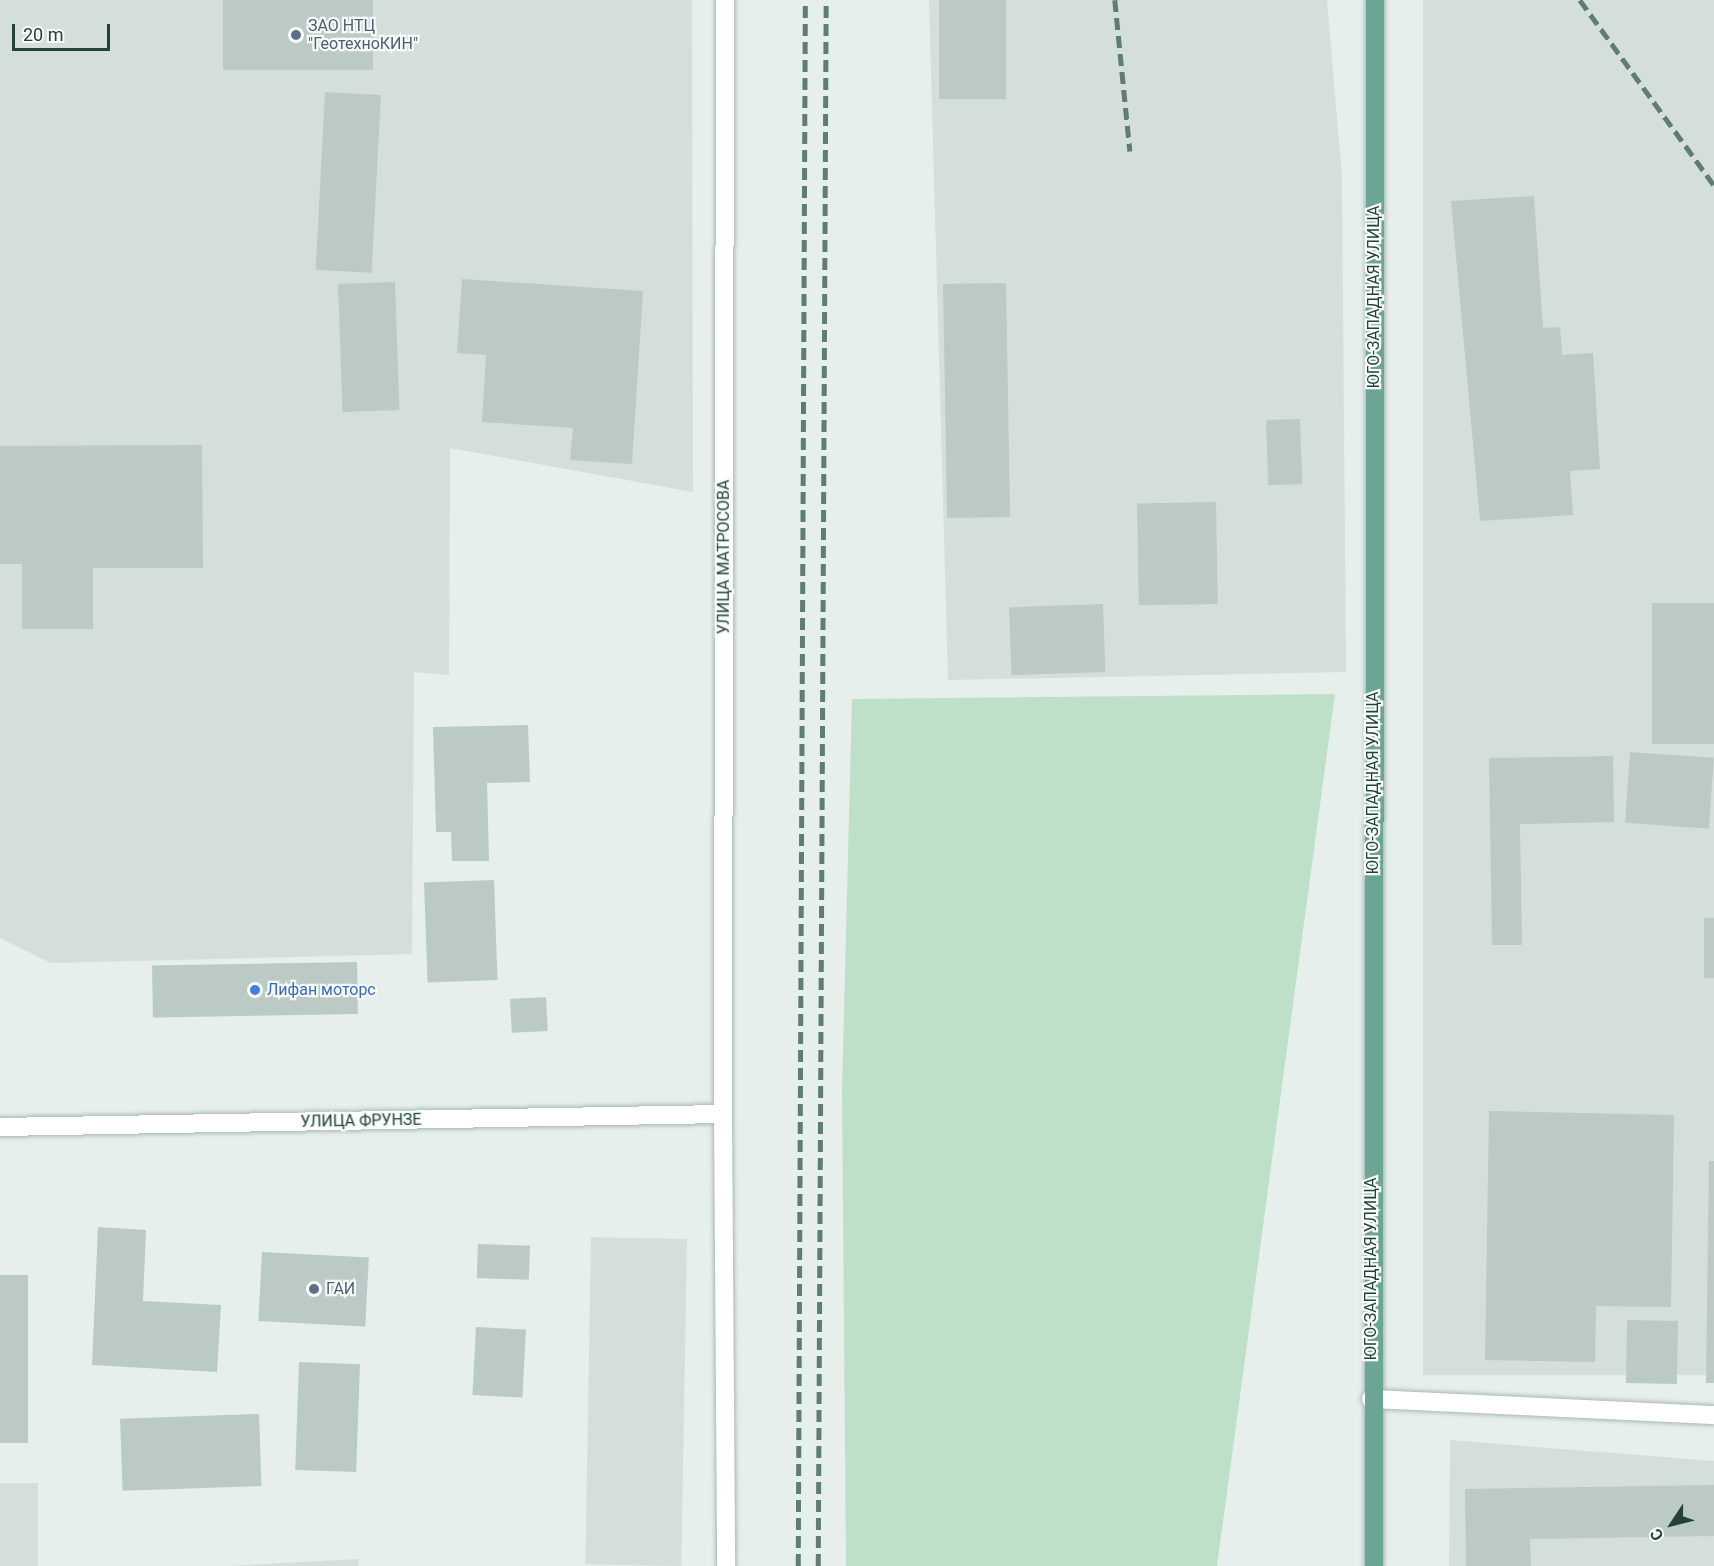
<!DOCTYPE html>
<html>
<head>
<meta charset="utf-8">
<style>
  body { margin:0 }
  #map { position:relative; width:1714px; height:1566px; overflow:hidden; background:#e6efeb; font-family:Roboto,sans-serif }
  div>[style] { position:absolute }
  .built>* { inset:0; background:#d4dfda; transform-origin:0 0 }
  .green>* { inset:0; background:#bfe0c8 }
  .building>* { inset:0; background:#bbcac4; transform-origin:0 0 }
  .roads { filter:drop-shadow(0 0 2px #a8b8b2) drop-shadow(0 0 2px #a8b8b2) }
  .lane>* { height:18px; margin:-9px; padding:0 9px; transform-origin:9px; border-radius:9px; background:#fff }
  .street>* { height:18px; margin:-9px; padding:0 9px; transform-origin:9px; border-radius:9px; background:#fff }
  .secondary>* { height:18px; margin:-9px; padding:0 9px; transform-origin:9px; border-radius:9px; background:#fff }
  .primary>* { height:18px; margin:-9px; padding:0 9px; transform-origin:9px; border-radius:9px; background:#6aa596 }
  .rail>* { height:4.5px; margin-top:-2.25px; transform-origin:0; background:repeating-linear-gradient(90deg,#5f7d75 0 12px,transparent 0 18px) }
  .dots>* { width:16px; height:16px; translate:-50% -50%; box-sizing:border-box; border:3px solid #f7fbf9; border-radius:50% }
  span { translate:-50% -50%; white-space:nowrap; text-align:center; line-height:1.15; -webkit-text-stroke:4.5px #f7fbf9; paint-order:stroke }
  .service-label { font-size:16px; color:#4e5e75 }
  .left { translate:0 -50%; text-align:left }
  .street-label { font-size:16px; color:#24423a }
  .shop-label { font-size:16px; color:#366cbe }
  .north { position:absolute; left:1642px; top:1494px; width:60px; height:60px; -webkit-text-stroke:4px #f7fbf9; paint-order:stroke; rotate:235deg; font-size:16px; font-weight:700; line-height:24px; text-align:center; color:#24423a }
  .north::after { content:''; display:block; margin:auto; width:21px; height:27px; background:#24423a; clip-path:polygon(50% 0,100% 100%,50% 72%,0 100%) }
  .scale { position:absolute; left:12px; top:24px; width:98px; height:27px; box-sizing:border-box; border:3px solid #24423a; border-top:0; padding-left:8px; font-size:18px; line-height:21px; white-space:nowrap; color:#24423a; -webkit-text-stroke:4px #f7fbf9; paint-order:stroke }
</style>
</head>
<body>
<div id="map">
  <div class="built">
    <i style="clip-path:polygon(0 0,692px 0,693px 492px,450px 448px,449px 675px,414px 672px,412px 954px,51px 963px,0 938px)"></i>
    <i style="clip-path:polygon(929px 0,1327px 0,1342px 176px,1346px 672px,948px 680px)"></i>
    <i style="left:1423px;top:0;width:291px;height:1375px"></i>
    <i style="left:687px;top:1239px;width:327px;height:96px;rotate:91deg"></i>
    <i style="clip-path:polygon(1450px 1440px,1714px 1461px,1714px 1566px,1449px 1566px)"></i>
    <i style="left:38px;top:1483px;width:83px;height:38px;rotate:90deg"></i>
    <i style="clip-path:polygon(359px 1559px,358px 1566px,226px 1566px)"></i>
  </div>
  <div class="green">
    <i style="clip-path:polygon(1335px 694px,1217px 1566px,846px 1566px,842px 1091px,852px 699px)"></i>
  </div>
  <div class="building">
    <i style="left:223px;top:0;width:150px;height:70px"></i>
    <i style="left:939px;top:0;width:67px;height:99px"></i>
    <i style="left:325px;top:92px;width:56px;height:178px;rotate:3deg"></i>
    <i style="clip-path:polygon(1534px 196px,1543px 328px,1560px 327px,1562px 355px,1593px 353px,1600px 469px,1570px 471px,1573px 515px,1480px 521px,1451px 201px)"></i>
    <i style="clip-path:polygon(462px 279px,643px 291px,632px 464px,570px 460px,573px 428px,482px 422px,486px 355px,457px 353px)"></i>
    <i style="left:395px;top:282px;width:128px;height:57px;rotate:88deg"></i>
    <i style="left:1006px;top:283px;width:234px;height:63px;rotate:89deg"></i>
    <i style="left:1300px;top:419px;width:65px;height:34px;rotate:88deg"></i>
    <i style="clip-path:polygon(202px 445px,203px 568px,93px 568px,93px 629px,22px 629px,22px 564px,0 564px,0 446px)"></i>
    <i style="left:1216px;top:502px;width:102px;height:79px;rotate:89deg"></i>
    <i style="left:1714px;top:603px;width:141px;height:62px;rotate:90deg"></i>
    <i style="left:1103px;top:604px;width:68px;height:94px;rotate:88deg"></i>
    <i style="clip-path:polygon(528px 725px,530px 782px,487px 783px,489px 861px,452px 861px,451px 832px,436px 832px,433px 727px)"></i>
    <i style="left:1630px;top:752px;width:84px;height:71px;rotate:4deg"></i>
    <i style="clip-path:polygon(1613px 756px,1614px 822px,1520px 824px,1522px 945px,1492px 945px,1489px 758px)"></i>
    <i style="left:494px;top:880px;width:100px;height:70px;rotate:88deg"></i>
    <i style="left:1704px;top:918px;width:10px;height:60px"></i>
    <i style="left:357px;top:962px;width:52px;height:205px;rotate:89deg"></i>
    <i style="left:546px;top:997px;width:34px;height:36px;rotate:87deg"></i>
    <i style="clip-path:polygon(1489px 1111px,1674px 1115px,1671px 1307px,1596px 1306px,1595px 1362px,1485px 1360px)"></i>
    <i style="clip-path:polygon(1709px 1161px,1714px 1161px,1714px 1383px,1706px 1383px)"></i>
    <i style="clip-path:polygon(98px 1227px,146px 1230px,143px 1301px,221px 1305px,217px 1372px,92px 1365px)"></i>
    <i style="left:478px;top:1244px;width:52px;height:34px;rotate:2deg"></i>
    <i style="left:262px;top:1252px;width:107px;height:69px;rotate:3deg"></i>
    <i style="left:0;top:1275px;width:28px;height:168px"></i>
    <i style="left:1627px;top:1320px;width:51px;height:63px;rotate:1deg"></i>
    <i style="left:476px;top:1327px;width:50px;height:68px;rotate:3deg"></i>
    <i style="left:299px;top:1362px;width:61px;height:108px;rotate:2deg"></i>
    <i style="left:259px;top:1414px;width:72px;height:139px;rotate:88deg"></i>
    <i style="clip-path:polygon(1714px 1485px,1714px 1536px,1530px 1539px,1531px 1566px,1466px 1566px,1465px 1489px)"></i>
  </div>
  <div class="roads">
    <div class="lane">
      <i style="left:1371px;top:1399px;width:343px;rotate:2.7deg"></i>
    </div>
    <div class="street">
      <i style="left:723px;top:1114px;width:452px;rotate:89.6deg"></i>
    </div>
    <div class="secondary">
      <i style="left:0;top:1127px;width:723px;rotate:-1.03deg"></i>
      <i style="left:723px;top:1114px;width:1114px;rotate:-89.9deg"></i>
    </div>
    <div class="primary">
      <i style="left:1374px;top:1566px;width:1566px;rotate:-89.96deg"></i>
    </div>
  </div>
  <div class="rail">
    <i style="left:1115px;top:0;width:152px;rotate:84.3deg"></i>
    <i style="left:1580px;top:0;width:228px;rotate:54.1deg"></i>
    <i style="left:798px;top:1566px;width:1566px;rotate:-89.74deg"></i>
    <i style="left:818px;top:1566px;width:1566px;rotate:-89.71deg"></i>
  </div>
  <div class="dots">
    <i style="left:296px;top:35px;background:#5c6f8a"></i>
    <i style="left:255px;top:990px;background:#3f7fe0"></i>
    <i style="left:314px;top:1289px;background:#5c6f8a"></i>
  </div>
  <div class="service-label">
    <span class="left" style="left:308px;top:35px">ЗАО НТЦ<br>"ГеотехноКИН"</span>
    <span class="left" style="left:326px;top:1289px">ГАИ</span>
  </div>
  <div class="street-label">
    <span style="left:1374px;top:297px;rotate:-90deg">ЮГО-ЗАПАДНАЯ УЛИЦА</span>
    <span style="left:724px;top:557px;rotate:-90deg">УЛИЦА МАТРОСОВА</span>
    <span style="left:1373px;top:783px;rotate:-90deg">ЮГО-ЗАПАДНАЯ УЛИЦА</span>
    <span style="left:361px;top:1121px;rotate:-1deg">УЛИЦА ФРУНЗЕ</span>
    <span style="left:1371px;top:1269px;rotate:-90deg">ЮГО-ЗАПАДНАЯ УЛИЦА</span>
  </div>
  <div class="shop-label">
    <span class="left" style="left:267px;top:990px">Лифан моторс</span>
  </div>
  <div class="north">С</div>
  <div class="scale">20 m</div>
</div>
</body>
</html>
